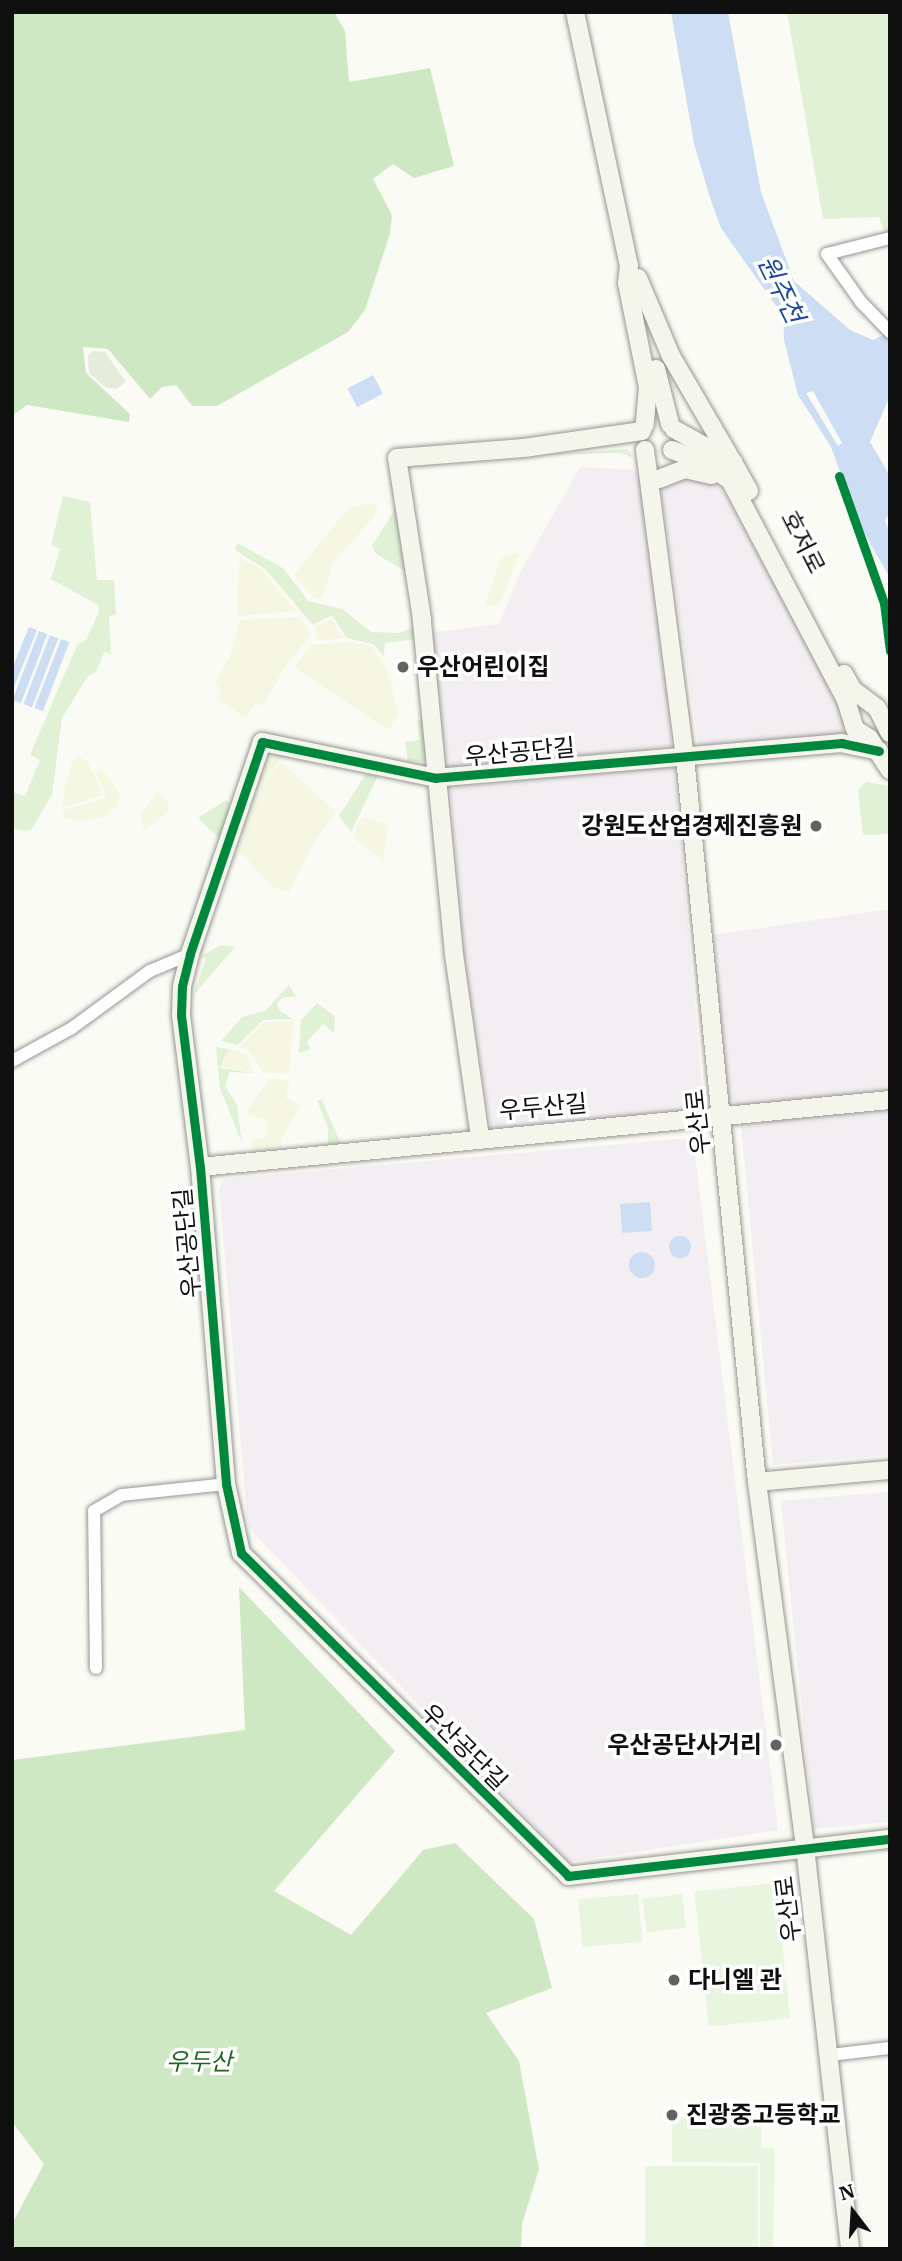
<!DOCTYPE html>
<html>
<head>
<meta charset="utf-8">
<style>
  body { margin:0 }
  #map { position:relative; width:902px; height:2261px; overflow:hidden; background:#fbfbf5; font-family:"IBM Plex Serif","Noto Sans KR",serif }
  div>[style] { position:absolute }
  .industrial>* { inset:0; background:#f3eef1 }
  .farmland>* { inset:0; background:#f5f7e2 }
  .green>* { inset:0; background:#e0f1d6 }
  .forest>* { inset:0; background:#cfe8c4 }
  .cemetery>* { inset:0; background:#e4edda }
  .pitch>* { inset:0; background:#eaf5e0; transform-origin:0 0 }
  .water>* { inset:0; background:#cddef4; transform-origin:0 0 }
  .round { border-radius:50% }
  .roads { filter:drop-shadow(0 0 2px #959593) drop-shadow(0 0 2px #959593) }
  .street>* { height:12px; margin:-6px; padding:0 6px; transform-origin:6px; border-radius:6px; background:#fefefe }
  .secondary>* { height:18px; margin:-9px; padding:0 9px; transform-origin:9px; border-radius:9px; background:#f4f5eb }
  .cycleway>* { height:9px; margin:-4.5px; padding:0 4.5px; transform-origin:4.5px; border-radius:4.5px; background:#00873e }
  .dots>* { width:19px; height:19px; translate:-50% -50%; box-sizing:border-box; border:4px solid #fff; border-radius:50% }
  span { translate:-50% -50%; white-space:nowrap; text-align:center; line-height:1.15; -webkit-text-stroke:7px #fff; paint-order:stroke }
  .street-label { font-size:24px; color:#0f0f0f }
  .poi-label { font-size:24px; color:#0f0f0f; font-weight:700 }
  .left { translate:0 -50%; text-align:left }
  .right { translate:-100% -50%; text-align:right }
  .park-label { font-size:24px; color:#216621; font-style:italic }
  .water-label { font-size:26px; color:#1c4b9e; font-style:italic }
  .frame { position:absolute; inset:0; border:14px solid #0f0f0f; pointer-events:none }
  .north { position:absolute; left:818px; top:2177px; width:70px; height:70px; -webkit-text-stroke:5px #fff; paint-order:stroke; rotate:343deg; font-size:19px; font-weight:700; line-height:28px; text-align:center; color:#0f0f0f }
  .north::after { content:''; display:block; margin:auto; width:24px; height:32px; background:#0f0f0f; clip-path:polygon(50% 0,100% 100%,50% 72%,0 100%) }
</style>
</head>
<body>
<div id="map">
  <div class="industrial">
    <i style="clip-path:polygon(580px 467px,634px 470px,647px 492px,672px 746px,448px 768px,431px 633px,499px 624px,522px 569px)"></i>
    <i style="clip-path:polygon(695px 475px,713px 482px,726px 496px,804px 632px,835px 691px,845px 725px,842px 735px,699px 748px,661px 492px,666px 482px)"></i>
    <i style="clip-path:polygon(674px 766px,704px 1110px,491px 1129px,464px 958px,450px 788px)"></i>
    <i style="clip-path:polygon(890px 909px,890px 1092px,745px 1107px,726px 1099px,714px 935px)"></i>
    <i style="clip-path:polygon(890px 1106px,890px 1455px,773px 1465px,741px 1125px)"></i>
    <i style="clip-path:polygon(689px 1138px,694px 1146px,778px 1830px,569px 1862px,248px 1527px,219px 1188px,224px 1179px)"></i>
    <i style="clip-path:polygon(890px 1492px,890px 1822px,814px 1829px,781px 1501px)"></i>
  </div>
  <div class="farmland">
    <i style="clip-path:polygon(372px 503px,378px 509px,374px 517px,333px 563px,325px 590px,320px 599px,315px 598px,294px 575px,348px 508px)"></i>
    <i style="clip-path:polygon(520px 552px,500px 604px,484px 606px,501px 558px)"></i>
    <i style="clip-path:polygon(239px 558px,261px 569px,296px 611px,237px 616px)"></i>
    <i style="clip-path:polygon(299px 617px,312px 635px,287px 663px,263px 706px,256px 703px,246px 718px,216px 699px,221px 690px,215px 683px,232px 651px,240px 620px)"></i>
    <i style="clip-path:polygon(332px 619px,343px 638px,317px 641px,315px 626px)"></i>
    <i style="clip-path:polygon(350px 642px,372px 646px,386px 668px,399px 714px,388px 730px,294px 667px,311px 645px)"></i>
    <i style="clip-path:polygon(269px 753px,285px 754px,256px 792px)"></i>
    <i style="clip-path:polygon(77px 756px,88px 762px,103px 795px,61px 808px,71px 764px)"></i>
    <i style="clip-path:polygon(281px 762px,336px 812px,315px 841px,289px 892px,274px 888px,238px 850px,255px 795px)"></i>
    <i style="clip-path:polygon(100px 766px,119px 793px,118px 806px,101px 818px,78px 821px,63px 817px,63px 810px,106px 798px,96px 773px)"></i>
    <i style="clip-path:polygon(157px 792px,169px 802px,168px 812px,143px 831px,141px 814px)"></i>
    <i style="clip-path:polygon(365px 817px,388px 825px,383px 862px,354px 838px,357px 823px)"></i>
    <i style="clip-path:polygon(294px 1021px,289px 1073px,264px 1073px,248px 1051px,239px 1047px,264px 1022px)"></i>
    <i style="clip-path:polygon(228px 1048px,246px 1054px,254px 1072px,222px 1067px)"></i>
    <i style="clip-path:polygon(269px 1079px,290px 1080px,285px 1097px,301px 1105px,281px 1140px,282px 1151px,252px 1154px,251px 1140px,265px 1138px,268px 1120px,247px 1114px,248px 1109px)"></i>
  </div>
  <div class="green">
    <i style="clip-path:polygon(787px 12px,890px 12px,890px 231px,885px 233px,879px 217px,823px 219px)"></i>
    <i style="clip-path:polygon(627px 449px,634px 458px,620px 453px,538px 455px)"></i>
    <i style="clip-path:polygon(63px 496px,90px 502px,97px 580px,114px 580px,116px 615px,109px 616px,111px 654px,104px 652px,96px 672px,88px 676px,62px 718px,52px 795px,31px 830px,23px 831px,12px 828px,12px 792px,25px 796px,40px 760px,30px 755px,77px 645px,86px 640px,99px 612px,98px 605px,51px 579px,60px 549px,51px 545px)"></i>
    <i style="clip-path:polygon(399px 503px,407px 572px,376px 554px,372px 546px)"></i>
    <i style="clip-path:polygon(237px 543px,283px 568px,308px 601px,342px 609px,371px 632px,400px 633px,413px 627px,415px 639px,385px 643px,384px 656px,373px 644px,347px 638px,332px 615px,313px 625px,265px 569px,235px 550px)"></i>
    <i style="clip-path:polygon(423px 719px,428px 762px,408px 761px,405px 742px,420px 740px,417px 720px)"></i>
    <i style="clip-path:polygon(366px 774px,378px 776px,351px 832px,339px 816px)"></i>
    <i style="clip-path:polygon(866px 782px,890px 786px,890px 834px,863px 835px,858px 790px)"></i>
    <i style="clip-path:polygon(226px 800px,234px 807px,221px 840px,198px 818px)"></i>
    <i style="clip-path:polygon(221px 945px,235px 947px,193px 996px,206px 959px,201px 956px)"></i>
    <i style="clip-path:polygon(289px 985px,296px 997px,283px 997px,277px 1003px,279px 1010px,293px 1019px,263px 1020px,238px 1045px,221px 1041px,242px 1017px,265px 1011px)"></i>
    <i style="clip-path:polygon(317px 1003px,335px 1016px,334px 1033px,323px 1024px,307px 1042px,311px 1049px,299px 1053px,301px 1020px)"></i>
    <i style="clip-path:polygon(216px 1047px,228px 1049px,220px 1068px,255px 1073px,230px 1072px,225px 1086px,237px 1105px,242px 1143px,220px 1088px)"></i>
    <i style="clip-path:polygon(317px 1100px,322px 1100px,341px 1144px,328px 1145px,328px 1128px)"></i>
  </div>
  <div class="forest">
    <i style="clip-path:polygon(12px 12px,334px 12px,345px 31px,349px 82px,430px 68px,454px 166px,414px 178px,393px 164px,373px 179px,392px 215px,390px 234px,365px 310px,348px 332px,217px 406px,192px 406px,176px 385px,162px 387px,150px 399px,108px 349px,83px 347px,86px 373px,130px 414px,129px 422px,27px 405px,12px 416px)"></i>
    <i style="clip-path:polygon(239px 1587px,395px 1751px,274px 1891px,351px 1935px,423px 1850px,455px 1843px,534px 1919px,552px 1988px,486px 2013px,519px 2061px,539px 2169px,522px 2224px,521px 2249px,12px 2249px,12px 2224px,44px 2164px,12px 2122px,12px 1760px,245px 1730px)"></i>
  </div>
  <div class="cemetery">
    <i style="clip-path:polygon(92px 351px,105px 352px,126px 382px,116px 389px,106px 388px,89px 373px,88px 356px)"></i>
  </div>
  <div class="pitch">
    <i style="left:776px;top:1883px;width:136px;height:82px;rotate:84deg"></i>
    <i style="left:638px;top:1894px;width:48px;height:60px;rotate:85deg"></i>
    <i style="left:682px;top:1894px;width:34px;height:40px;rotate:83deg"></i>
    <i style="clip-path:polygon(672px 2117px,762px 2119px,761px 2148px,775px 2148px,773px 2249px,760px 2249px,760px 2163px,672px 2162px)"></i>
    <i style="left:645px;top:2166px;width:113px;height:83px"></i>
  </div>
  <div class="water">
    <i style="clip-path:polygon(evenodd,671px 12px,728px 12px,761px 192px,794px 281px,850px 330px,873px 340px,890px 332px,890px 396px,870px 442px,890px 476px,890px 513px,885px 520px,890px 534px,890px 578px,859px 524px,831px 447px,798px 395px,784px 340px,783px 316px,721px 228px,712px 204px,694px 144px,671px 12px,813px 391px,842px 443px,838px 446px,806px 393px,813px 391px)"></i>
    <i style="left:373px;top:375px;width:21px;height:29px;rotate:62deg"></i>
    <i style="clip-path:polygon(29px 627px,37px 630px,12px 692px,12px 669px)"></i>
    <i style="left:39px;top:631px;width:9px;height:74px;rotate:21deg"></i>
    <i style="left:50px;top:635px;width:9px;height:74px;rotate:21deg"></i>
    <i style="left:61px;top:639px;width:9px;height:74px;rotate:21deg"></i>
    <i style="left:650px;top:1202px;width:29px;height:30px;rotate:86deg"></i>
    <i class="round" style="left:669px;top:1236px;width:22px;height:22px"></i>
    <i class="round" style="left:629px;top:1252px;width:26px;height:26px"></i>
  </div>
  <div class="roads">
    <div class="street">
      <i style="left:890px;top:238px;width:65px;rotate:165.7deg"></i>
      <i style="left:827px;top:254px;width:59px;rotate:54.7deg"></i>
      <i style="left:861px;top:302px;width:42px;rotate:46deg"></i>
      <i style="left:12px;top:1061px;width:68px;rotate:-28.8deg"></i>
      <i style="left:72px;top:1028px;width:97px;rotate:-36.2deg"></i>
      <i style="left:150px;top:971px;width:43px;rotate:-23deg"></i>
      <i style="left:96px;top:1668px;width:157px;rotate:-90.7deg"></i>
      <i style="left:94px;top:1511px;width:32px;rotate:-30deg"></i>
      <i style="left:122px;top:1495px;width:105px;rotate:-6deg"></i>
      <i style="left:830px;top:2055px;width:60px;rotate:-6.7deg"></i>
    </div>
    <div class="secondary">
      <i style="left:575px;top:12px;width:259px;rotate:78deg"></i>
      <i style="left:629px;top:265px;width:18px;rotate:96deg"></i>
      <i style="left:627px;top:283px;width:106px;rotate:78.6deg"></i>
      <i style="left:648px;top:387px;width:38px;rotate:95deg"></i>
      <i style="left:638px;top:278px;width:85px;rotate:67.1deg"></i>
      <i style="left:671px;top:356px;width:119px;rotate:59.8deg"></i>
      <i style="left:656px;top:369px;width:57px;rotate:75.7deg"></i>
      <i style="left:674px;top:429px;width:68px;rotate:29.2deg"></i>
      <i style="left:733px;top:462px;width:33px;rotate:61deg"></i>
      <i style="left:645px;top:450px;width:310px;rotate:82.6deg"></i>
      <i style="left:685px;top:757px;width:729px;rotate:84.33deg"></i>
      <i style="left:757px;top:1482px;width:368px;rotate:82.5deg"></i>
      <i style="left:805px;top:1847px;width:405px;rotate:83.6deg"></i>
      <i style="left:672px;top:450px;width:30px;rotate:20deg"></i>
      <i style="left:700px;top:460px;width:36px;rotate:34deg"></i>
      <i style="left:730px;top:480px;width:249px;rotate:62.2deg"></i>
      <i style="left:846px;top:700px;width:30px;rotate:73deg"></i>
      <i style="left:855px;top:729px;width:17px;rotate:33deg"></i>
      <i style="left:869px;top:738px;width:38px;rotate:57deg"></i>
      <i style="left:659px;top:479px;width:28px;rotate:-21deg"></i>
      <i style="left:685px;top:469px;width:27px;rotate:13deg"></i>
      <i style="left:844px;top:674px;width:18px;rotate:61deg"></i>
      <i style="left:853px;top:690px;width:30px;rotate:37deg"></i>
      <i style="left:877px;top:708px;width:28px;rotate:63deg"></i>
      <i style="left:879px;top:751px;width:38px;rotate:-168deg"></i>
      <i style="left:842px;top:743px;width:408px;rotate:175.1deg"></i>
      <i style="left:436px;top:778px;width:178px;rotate:-168.3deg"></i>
      <i style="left:262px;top:742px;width:224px;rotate:108.8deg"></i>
      <i style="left:190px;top:954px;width:33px;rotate:104deg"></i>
      <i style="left:182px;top:986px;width:29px;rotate:92deg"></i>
      <i style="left:181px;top:1015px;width:153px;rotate:82.9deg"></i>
      <i style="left:200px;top:1167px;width:318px;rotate:85.3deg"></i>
      <i style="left:226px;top:1484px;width:71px;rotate:77.7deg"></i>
      <i style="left:241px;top:1553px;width:460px;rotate:44.6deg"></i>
      <i style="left:568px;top:1876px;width:324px;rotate:-6.6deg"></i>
      <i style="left:480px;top:1137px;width:185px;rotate:-98.1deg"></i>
      <i style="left:454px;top:954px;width:337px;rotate:-95.5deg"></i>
      <i style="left:422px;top:619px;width:163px;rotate:-98.8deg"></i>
      <i style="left:397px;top:458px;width:127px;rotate:-4.5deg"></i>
      <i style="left:524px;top:448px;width:119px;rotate:-8.2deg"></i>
      <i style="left:200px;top:1167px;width:693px;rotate:-5.55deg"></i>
      <i style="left:757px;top:1482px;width:134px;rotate:-5.2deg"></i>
    </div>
  </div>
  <div class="cycleway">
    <i style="left:839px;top:476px;width:135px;rotate:70.5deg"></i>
    <i style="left:884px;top:603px;width:48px;rotate:82.9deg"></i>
    <i style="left:879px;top:751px;width:38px;rotate:-168deg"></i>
    <i style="left:842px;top:743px;width:408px;rotate:175.1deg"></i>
    <i style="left:436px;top:778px;width:178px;rotate:-168.3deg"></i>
    <i style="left:262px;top:742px;width:224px;rotate:108.8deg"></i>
    <i style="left:190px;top:954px;width:33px;rotate:104deg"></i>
    <i style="left:182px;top:986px;width:29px;rotate:92deg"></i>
    <i style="left:181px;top:1015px;width:153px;rotate:82.9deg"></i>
    <i style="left:200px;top:1167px;width:318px;rotate:85.3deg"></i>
    <i style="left:226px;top:1484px;width:71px;rotate:77.7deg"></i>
    <i style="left:241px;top:1553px;width:460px;rotate:44.6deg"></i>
    <i style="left:568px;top:1876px;width:324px;rotate:-6.6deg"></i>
  </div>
  <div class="dots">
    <i style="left:403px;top:667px;background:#626260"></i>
    <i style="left:816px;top:826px;background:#626260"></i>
    <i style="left:776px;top:1745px;background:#626260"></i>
    <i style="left:674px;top:1980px;background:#626260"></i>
    <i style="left:672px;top:2115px;background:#626260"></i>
  </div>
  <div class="street-label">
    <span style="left:803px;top:542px;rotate:63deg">호저로</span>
    <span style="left:520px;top:752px;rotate:-5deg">우산공단길</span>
    <span style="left:543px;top:1107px;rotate:-5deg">우두산길</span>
    <span style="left:698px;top:1122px;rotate:-96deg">우산로</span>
    <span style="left:187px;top:1243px;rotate:-95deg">우산공단길</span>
    <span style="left:464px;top:1747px;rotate:45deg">우산공단길</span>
    <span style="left:788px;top:1909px;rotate:-97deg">우산로</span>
  </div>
  <div class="poi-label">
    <span class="left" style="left:417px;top:667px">우산어린이집</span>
    <span class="right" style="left:802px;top:826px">강원도산업경제진흥원</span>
    <span class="right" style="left:762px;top:1745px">우산공단사거리</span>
    <span class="left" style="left:688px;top:1980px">다니엘 관</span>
    <span class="left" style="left:686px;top:2115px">진광중고등학교</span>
  </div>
  <div class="park-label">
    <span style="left:199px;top:2062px">우두산</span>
  </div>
  <div class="water-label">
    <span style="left:781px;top:289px;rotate:64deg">원주천</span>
  </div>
  <div class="frame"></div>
  <div class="north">N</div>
</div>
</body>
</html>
